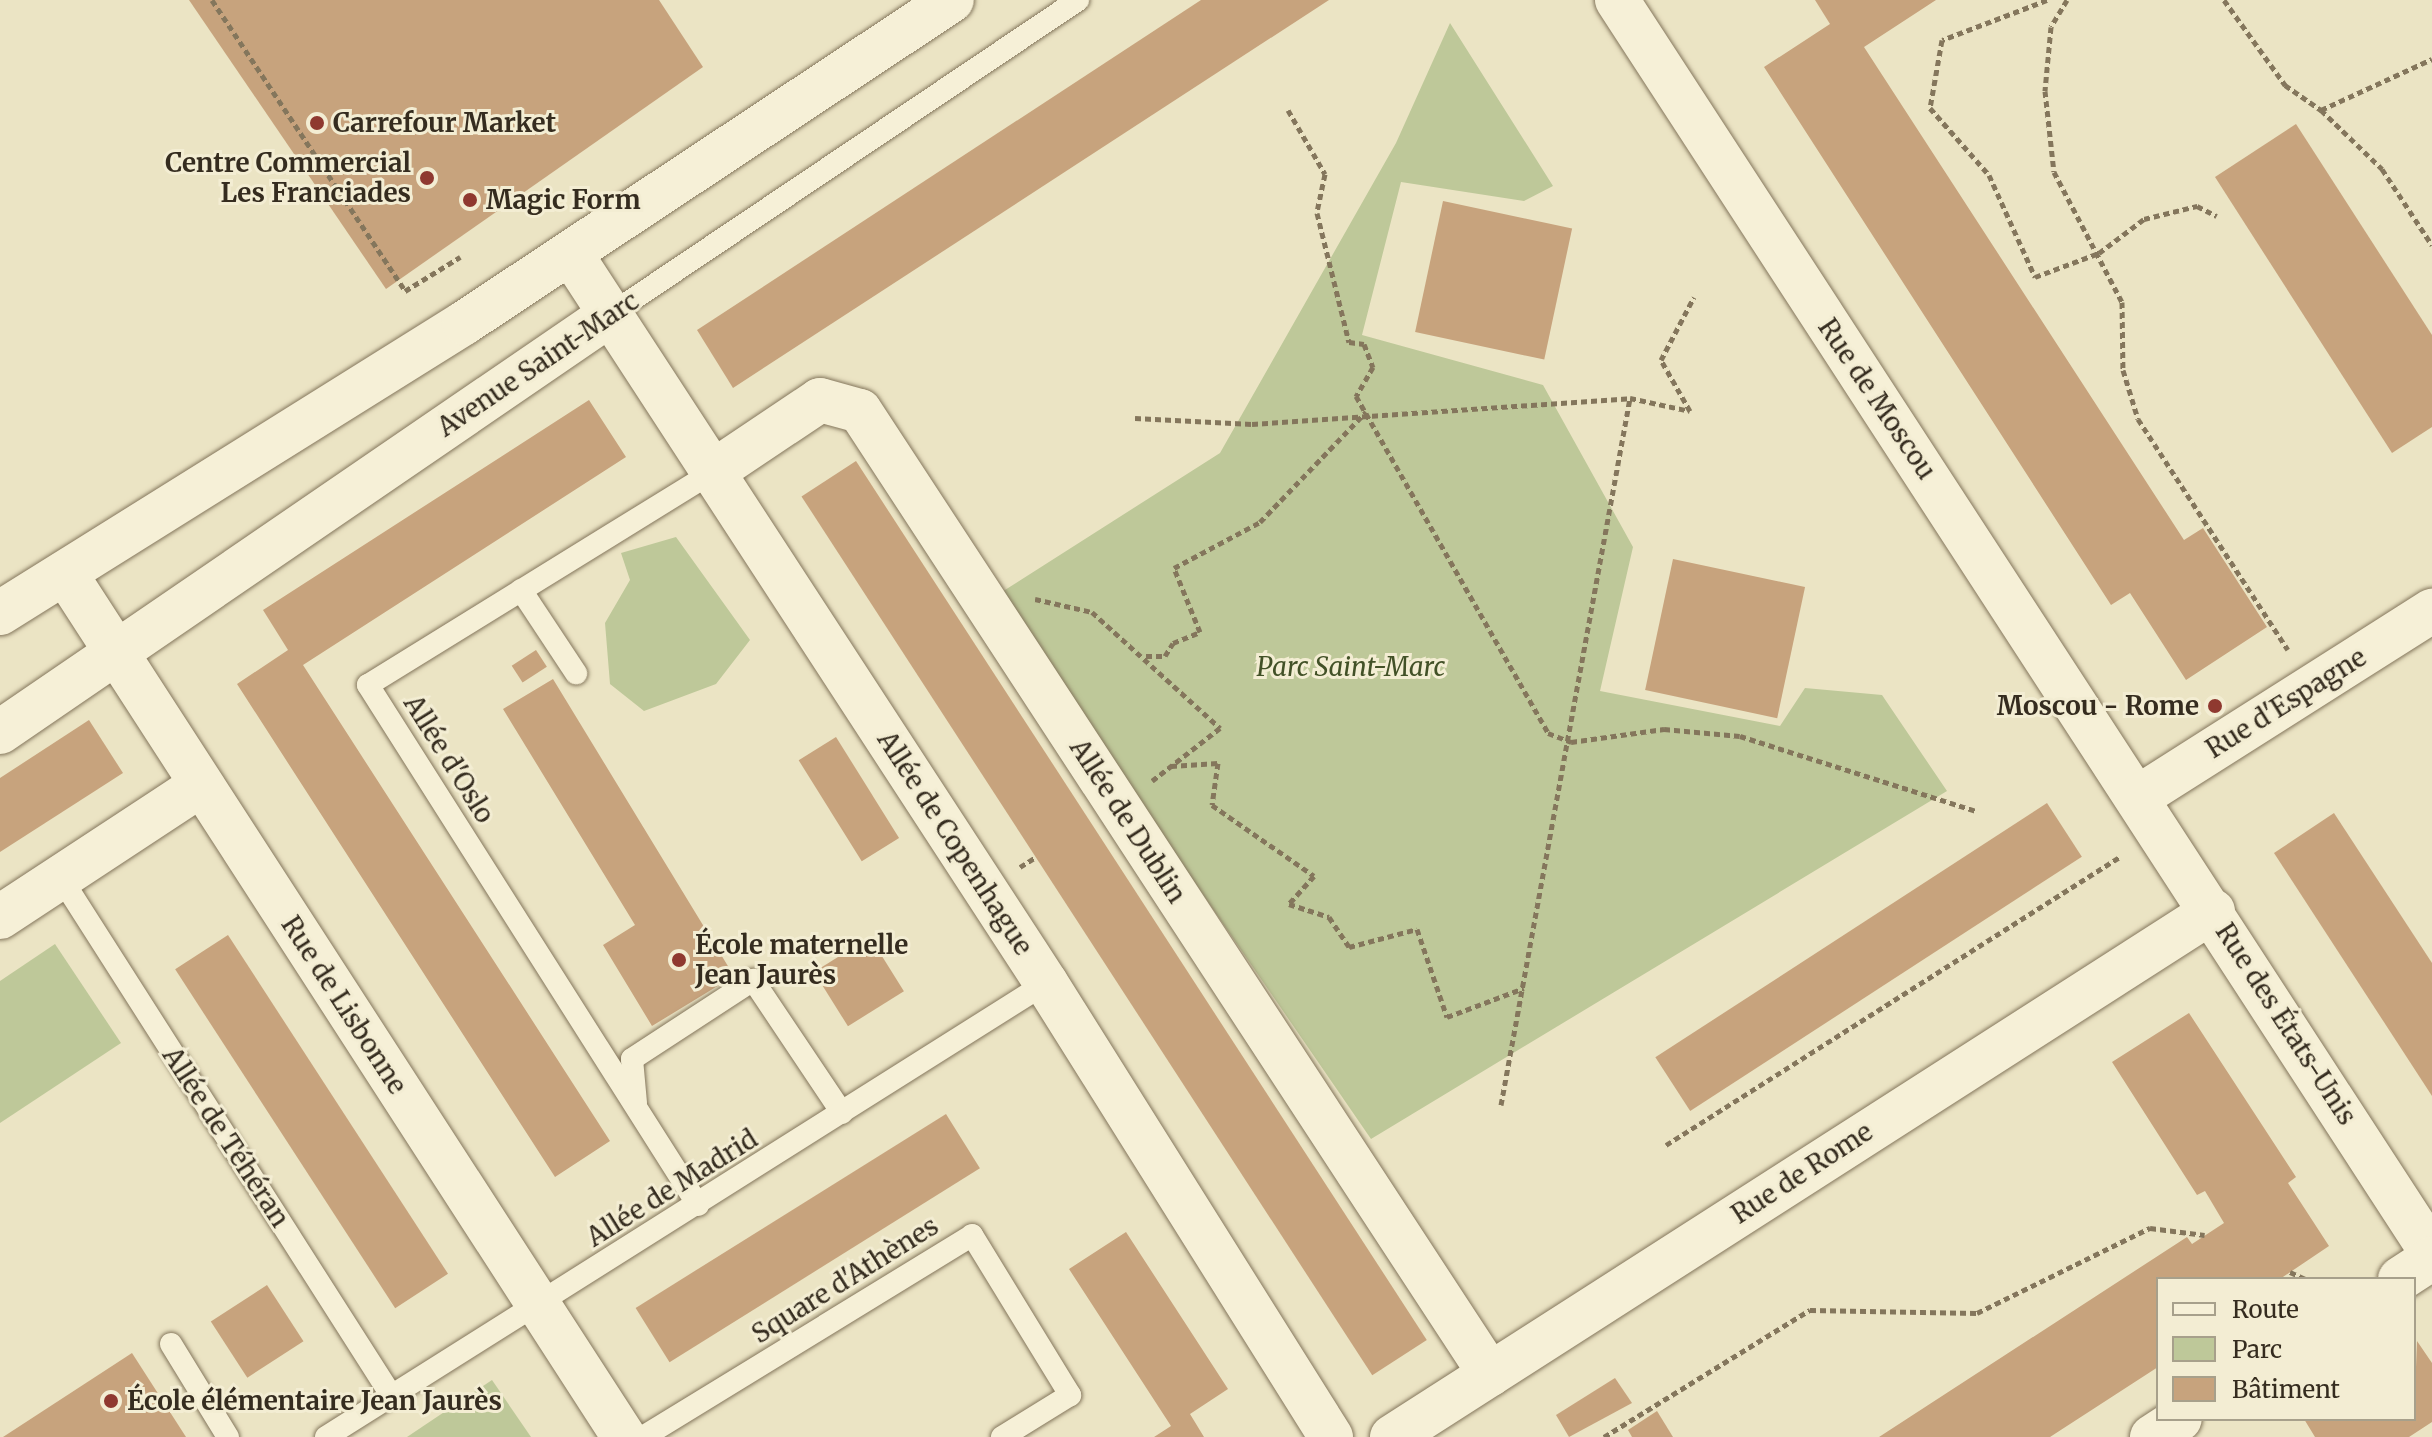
<!DOCTYPE html>
<html>
<head>
<meta charset="utf-8">
<style>
  body { margin:0 }
  #map { position:relative; width:2432px; height:1437px; overflow:hidden; background:#ebe4c4; font-family:Merriweather,serif }
  div>[style] { position:absolute }
  .green>* { inset:0; background:#bec899 }
  .building>* { inset:0; background:#c7a37d; transform-origin:0 0 }
  .path>* { height:5px; margin-top:-2.5px; transform-origin:0; background:repeating-linear-gradient(90deg,#84765c 0 6px,transparent 0 10px) }
  .roads { filter:drop-shadow(0 0 2px #84765c) drop-shadow(0 0 2px #84765c) }
  .service>* { height:22px; margin:-11px; padding:0 11px; transform-origin:11px; border-radius:11px; background:#f6f0d7 }
  .minor>* { height:44px; margin:-22px; padding:0 22px; transform-origin:22px; border-radius:22px; background:#f6f0d7 }
  .tertiary>* { height:44px; margin:-22px; padding:0 22px; transform-origin:22px; border-radius:22px; background:#f6f0d7 }
  .dots>* { width:22px; height:22px; translate:-50% -50%; box-sizing:border-box; border:4px solid #f3edd3; border-radius:50% }
  span { translate:-50% -50%; white-space:nowrap; text-align:center; line-height:1.15; -webkit-text-stroke:6px #f3edd3; paint-order:stroke }
  .poi-label { font-size:26px; color:#352c1f; font-weight:700 }
  .left { translate:0 -50%; text-align:left }
  .right { translate:-100% -50%; text-align:right }
  .street-label { font-size:26px; color:#352c1f }
  .park-label { font-size:26px; color:#425127; font-style:italic }
  .legend { position:absolute; left:2156px; top:1277px; width:260px; height:144px; box-sizing:border-box; background:#f3edd3; border:2px solid #a7a08b; margin:0; padding:10px 14px; list-style:none; font-size:24px; color:#352c1f }
  .legend li { display:flex; align-items:center; gap:16px; height:40px }
  .legend b { width:40px; border:2px solid #a7a08b }
</style>
</head>
<body>
<div id="map">
  <div class="green">
    <i style="clip-path:polygon(1450px 23px,1553px 186px,1524px 201px,1401px 182px,1362px 335px,1543px 385px,1633px 547px,1600px 691px,1780px 726px,1805px 688px,1882px 695px,1947px 791px,1371px 1139px,997px 595px,1220px 453px,1396px 143px)"></i>
    <i style="clip-path:polygon(676px 537px,750px 640px,716px 684px,644px 711px,610px 684px,605px 623px,630px 580px,621px 553px)"></i>
    <i style="clip-path:polygon(55px 944px,121px 1043px,0 1123px,0 981px)"></i>
    <i style="clip-path:polygon(492px 1380px,531px 1437px,407px 1437px)"></i>
  </div>
  <div class="building">
    <i style="clip-path:polygon(189px 0,659px 0,703px 67px,386px 289px)"></i>
    <i style="clip-path:polygon(1201px 0,1329px 0,733px 388px,697px 330px)"></i>
    <i style="clip-path:polygon(1815px 0,1936px 0,1864px 47px,2184px 540px,2203px 528px,2267px 627px,2186px 680px,2130px 593px,2111px 605px,1764px 67px,1830px 24px)"></i>
    <i style="clip-path:polygon(2296px 124px,2432px 335px,2432px 427px,2392px 453px,2215px 177px)"></i>
    <i style="left:1443px;top:201px;width:132px;height:134px;rotate:12deg"></i>
    <i style="clip-path:polygon(589px 400px,626px 457px,303px 665px,610px 1141px,555px 1177px,237px 684px,288px 650px,263px 610px)"></i>
    <i style="left:856px;top:461px;width:1048px;height:65px;rotate:57deg"></i>
    <i style="left:1673px;top:559px;width:135px;height:134px;rotate:12deg"></i>
    <i style="left:536px;top:650px;width:20px;height:29px;rotate:57deg"></i>
    <i style="clip-path:polygon(553px 679px,734px 976px,652px 1026px,603px 945px,635px 925px,503px 709px)"></i>
    <i style="clip-path:polygon(89px 720px,123px 773px,0 852px,0 778px)"></i>
    <i style="left:836px;top:737px;width:119px;height:44px;rotate:58deg"></i>
    <i style="left:2047px;top:803px;width:64px;height:467px;rotate:57deg"></i>
    <i style="clip-path:polygon(2334px 813px,2432px 963px,2432px 1096px,2274px 853px)"></i>
    <i style="left:228px;top:935px;width:404px;height:63px;rotate:57deg"></i>
    <i style="left:870px;top:937px;width:64px;height:66px;rotate:58deg"></i>
    <i style="clip-path:polygon(2189px 1013px,2296px 1177px,2288px 1183px,2329px 1246px,2280px 1279px,2158px 1279px,2158px 1367px,2050px 1437px,1879px 1437px,2187px 1237px,2192px 1244px,2224px 1223px,2205px 1191px,2197px 1195px,2112px 1062px)"></i>
    <i style="left:946px;top:1114px;width:64px;height:366px;rotate:58deg"></i>
    <i style="clip-path:polygon(1126px 1232px,1228px 1389px,1190px 1414px,1204px 1437px,1154px 1437px,1171px 1426px,1069px 1269px)"></i>
    <i style="left:267px;top:1285px;width:67px;height:67px;rotate:57deg"></i>
    <i style="clip-path:polygon(2417px 1341px,2432px 1363px,2432px 1422px,2409px 1437px,2315px 1437px,2304px 1419px,2414px 1419px)"></i>
    <i style="clip-path:polygon(132px 1353px,186px 1437px,3px 1437px)"></i>
    <i style="clip-path:polygon(1615px 1378px,1632px 1403px,1569px 1437px,1556px 1415px)"></i>
    <i style="clip-path:polygon(1657px 1411px,1673px 1437px,1632px 1437px,1628px 1430px)"></i>
  </div>
  <div class="path">
    <i style="left:212px;top:0;width:349px;rotate:56.4deg"></i>
    <i style="left:405px;top:291px;width:65px;rotate:-31.7deg"></i>
    <i style="left:2047px;top:0;width:112px;rotate:159.1deg"></i>
    <i style="left:1942px;top:40px;width:69px;rotate:100deg"></i>
    <i style="left:1930px;top:108px;width:89px;rotate:48.6deg"></i>
    <i style="left:1989px;top:175px;width:112px;rotate:65.7deg"></i>
    <i style="left:2035px;top:277px;width:68px;rotate:-20.6deg"></i>
    <i style="left:2099px;top:253px;width:56px;rotate:-37.1deg"></i>
    <i style="left:2144px;top:219px;width:55px;rotate:-13.8deg"></i>
    <i style="left:2197px;top:206px;width:22px;rotate:27deg"></i>
    <i style="left:2067px;top:0;width:31px;rotate:121deg"></i>
    <i style="left:2051px;top:27px;width:64px;rotate:95.4deg"></i>
    <i style="left:2045px;top:91px;width:81px;rotate:83.7deg"></i>
    <i style="left:2054px;top:172px;width:147px;rotate:62.4deg"></i>
    <i style="left:2122px;top:302px;width:68px;rotate:89.2deg"></i>
    <i style="left:2123px;top:370px;width:51px;rotate:73deg"></i>
    <i style="left:2138px;top:419px;width:275px;rotate:57deg"></i>
    <i style="left:2224px;top:0;width:105px;rotate:54.3deg"></i>
    <i style="left:2285px;top:85px;width:44px;rotate:34.8deg"></i>
    <i style="left:2321px;top:110px;width:122px;rotate:-24.7deg"></i>
    <i style="left:1288px;top:110px;width:74px;rotate:60deg"></i>
    <i style="left:1325px;top:174px;width:40px;rotate:102deg"></i>
    <i style="left:1317px;top:213px;width:133px;rotate:76.1deg"></i>
    <i style="left:1349px;top:342px;width:15px;rotate:8deg"></i>
    <i style="left:1364px;top:344px;width:25px;rotate:69deg"></i>
    <i style="left:1373px;top:367px;width:34px;rotate:120deg"></i>
    <i style="left:1356px;top:396px;width:388px;rotate:60.3deg"></i>
    <i style="left:1548px;top:733px;width:25px;rotate:21deg"></i>
    <i style="left:1571px;top:742px;width:94px;rotate:-8deg"></i>
    <i style="left:1664px;top:729px;width:76px;rotate:5.3deg"></i>
    <i style="left:1740px;top:736px;width:249px;rotate:17.6deg"></i>
    <i style="left:2321px;top:110px;width:85px;rotate:44deg"></i>
    <i style="left:2382px;top:169px;width:91px;rotate:56.7deg"></i>
    <i style="left:1135px;top:418px;width:117px;rotate:2.9deg"></i>
    <i style="left:1252px;top:424px;width:379px;rotate:-3.9deg"></i>
    <i style="left:1630px;top:398px;width:61px;rotate:12.2deg"></i>
    <i style="left:1690px;top:411px;width:59px;rotate:-119.6deg"></i>
    <i style="left:1661px;top:360px;width:71px;rotate:-62.4deg"></i>
    <i style="left:1035px;top:599px;width:58px;rotate:12.8deg"></i>
    <i style="left:1092px;top:612px;width:173px;rotate:42.2deg"></i>
    <i style="left:1220px;top:728px;width:86px;rotate:142.1deg"></i>
    <i style="left:1146px;top:656px;width:19px"></i>
    <i style="left:1165px;top:656px;width:15px;rotate:-58deg"></i>
    <i style="left:1173px;top:643px;width:29px;rotate:-22deg"></i>
    <i style="left:1200px;top:632px;width:69px;rotate:-112.1deg"></i>
    <i style="left:1174px;top:568px;width:98px;rotate:-28.1deg"></i>
    <i style="left:1260px;top:522px;width:153px;rotate:-46.1deg"></i>
    <i style="left:1171px;top:766px;width:47px;rotate:-3.7deg"></i>
    <i style="left:1218px;top:763px;width:42px;rotate:98.1deg"></i>
    <i style="left:1212px;top:805px;width:124px;rotate:34.8deg"></i>
    <i style="left:1314px;top:876px;width:38px;rotate:132deg"></i>
    <i style="left:1289px;top:904px;width:42px;rotate:18deg"></i>
    <i style="left:1329px;top:917px;width:36px;rotate:56deg"></i>
    <i style="left:1349px;top:947px;width:70px;rotate:-14.8deg"></i>
    <i style="left:1417px;top:929px;width:93px;rotate:71.2deg"></i>
    <i style="left:1447px;top:1017px;width:82px;rotate:-20.6deg"></i>
    <i style="left:1020px;top:867px;width:19px;rotate:-32deg"></i>
    <i style="left:1501px;top:1105px;width:719px;rotate:-79.66deg"></i>
    <i style="left:1666px;top:1145px;width:539px;rotate:-32.42deg"></i>
    <i style="left:2290px;top:1272px;width:17px;rotate:24deg"></i>
    <i style="left:1604px;top:1437px;width:242px;rotate:-31.7deg"></i>
    <i style="left:1810px;top:1310px;width:167px;rotate:1deg"></i>
    <i style="left:1977px;top:1313px;width:193px;rotate:-26.2deg"></i>
    <i style="left:2150px;top:1228px;width:55px;rotate:7.3deg"></i>
  </div>
  <div class="roads">
    <div class="service">
      <i style="left:611px;top:314px;width:563px;rotate:-33.92deg"></i>
      <i style="left:521px;top:590px;width:100px;rotate:56.5deg"></i>
      <i style="left:61px;top:878px;width:613px;rotate:57.45deg"></i>
      <i style="left:636px;top:1103px;width:44px;rotate:-95.2deg"></i>
      <i style="left:632px;top:1059px;width:145px;rotate:-33.1deg"></i>
      <i style="left:753px;top:980px;width:160px;rotate:56.2deg"></i>
      <i style="left:698px;top:1205px;width:616px;rotate:-122.4deg"></i>
      <i style="left:368px;top:685px;width:403px;rotate:-31.7deg"></i>
      <i style="left:171px;top:1344px;width:109px;rotate:58.5deg"></i>
      <i style="left:326px;top:1437px;width:851px;rotate:-32.23deg"></i>
      <i style="left:643px;top:1437px;width:386px;rotate:-31.5deg"></i>
      <i style="left:972px;top:1235px;width:188px;rotate:58.5deg"></i>
      <i style="left:1070px;top:1395px;width:80px;rotate:148.3deg"></i>
    </div>
    <div class="minor">
      <i style="left:1617px;top:0;width:1495px;rotate:56.96deg"></i>
      <i style="left:571px;top:254px;width:870px;rotate:56.91deg"></i>
      <i style="left:1046px;top:983px;width:536px;rotate:57.88deg"></i>
      <i style="left:711px;top:473px;width:131px;rotate:-33.8deg"></i>
      <i style="left:820px;top:400px;width:41px;rotate:15.4deg"></i>
      <i style="left:860px;top:411px;width:1151px;rotate:56.81deg"></i>
      <i style="left:65px;top:573px;width:1029px;rotate:57.1deg"></i>
      <i style="left:0;top:732px;width:740px;rotate:-34.38deg"></i>
      <i style="left:2140px;top:796px;width:346px;rotate:-32.4deg"></i>
      <i style="left:0;top:917px;width:240px;rotate:-33.3deg"></i>
      <i style="left:2400px;top:1279px;width:38px;rotate:-33deg"></i>
      <i style="left:1392px;top:1437px;width:975px;rotate:-32.65deg"></i>
      <i style="left:2152px;top:1437px;width:33px;rotate:-33deg"></i>
    </div>
    <div class="tertiary">
      <i style="left:0;top:613px;width:547px;rotate:-32.01deg"></i>
      <i style="left:464px;top:323px;width:585px;rotate:-33.5deg"></i>
    </div>
  </div>
  <div class="dots">
    <i style="left:317px;top:123px;background:#8f3930"></i>
    <i style="left:427px;top:178px;background:#8f3930"></i>
    <i style="left:470px;top:200px;background:#8f3930"></i>
    <i style="left:2215px;top:706px;background:#8f3930"></i>
    <i style="left:679px;top:960px;background:#8f3930"></i>
    <i style="left:111px;top:1401px;background:#8f3930"></i>
  </div>
  <div class="poi-label">
    <span class="left" style="left:333px;top:123px">Carrefour Market</span>
    <span class="right" style="left:411px;top:178px">Centre Commercial<br>Les Franciades</span>
    <span class="left" style="left:486px;top:200px">Magic Form</span>
    <span class="right" style="left:2199px;top:706px">Moscou - Rome</span>
    <span class="left" style="left:695px;top:960px">École maternelle<br>Jean Jaurès</span>
    <span class="left" style="left:127px;top:1401px">École élémentaire Jean Jaurès</span>
  </div>
  <div class="street-label">
    <span style="left:538px;top:364px;rotate:-34deg">Avenue Saint-Marc</span>
    <span style="left:1877px;top:399px;rotate:56deg">Rue de Moscou</span>
    <span style="left:2286px;top:703px;rotate:-32deg">Rue d'Espagne</span>
    <span style="left:449px;top:759px;rotate:58deg">Allée d'Oslo</span>
    <span style="left:1128px;top:821px;rotate:57deg">Allée de Dublin</span>
    <span style="left:955px;top:843px;rotate:57deg">Allée de Copenhague</span>
    <span style="left:344px;top:1005px;rotate:57deg">Rue de Lisbonne</span>
    <span style="left:2286px;top:1024px;rotate:57deg">Rue des États-Unis</span>
    <span style="left:226px;top:1137px;rotate:57deg">Allée de Téhéran</span>
    <span style="left:1802px;top:1173px;rotate:-33deg">Rue de Rome</span>
    <span style="left:672px;top:1188px;rotate:-32deg">Allée de Madrid</span>
    <span style="left:845px;top:1280px;rotate:-32deg">Square d'Athènes</span>
  </div>
  <div class="park-label">
    <span style="left:1351px;top:667px">Parc Saint-Marc</span>
  </div>
  <ul class="legend">
  <li><b style="height:10px;background:#f6f0d7"></b>Route</li>
  <li><b style="height:22px;background:#bec899"></b>Parc</li>
  <li><b style="height:22px;background:#c7a37d"></b>Bâtiment</li>
  </ul>
</div>
</body>
</html>
